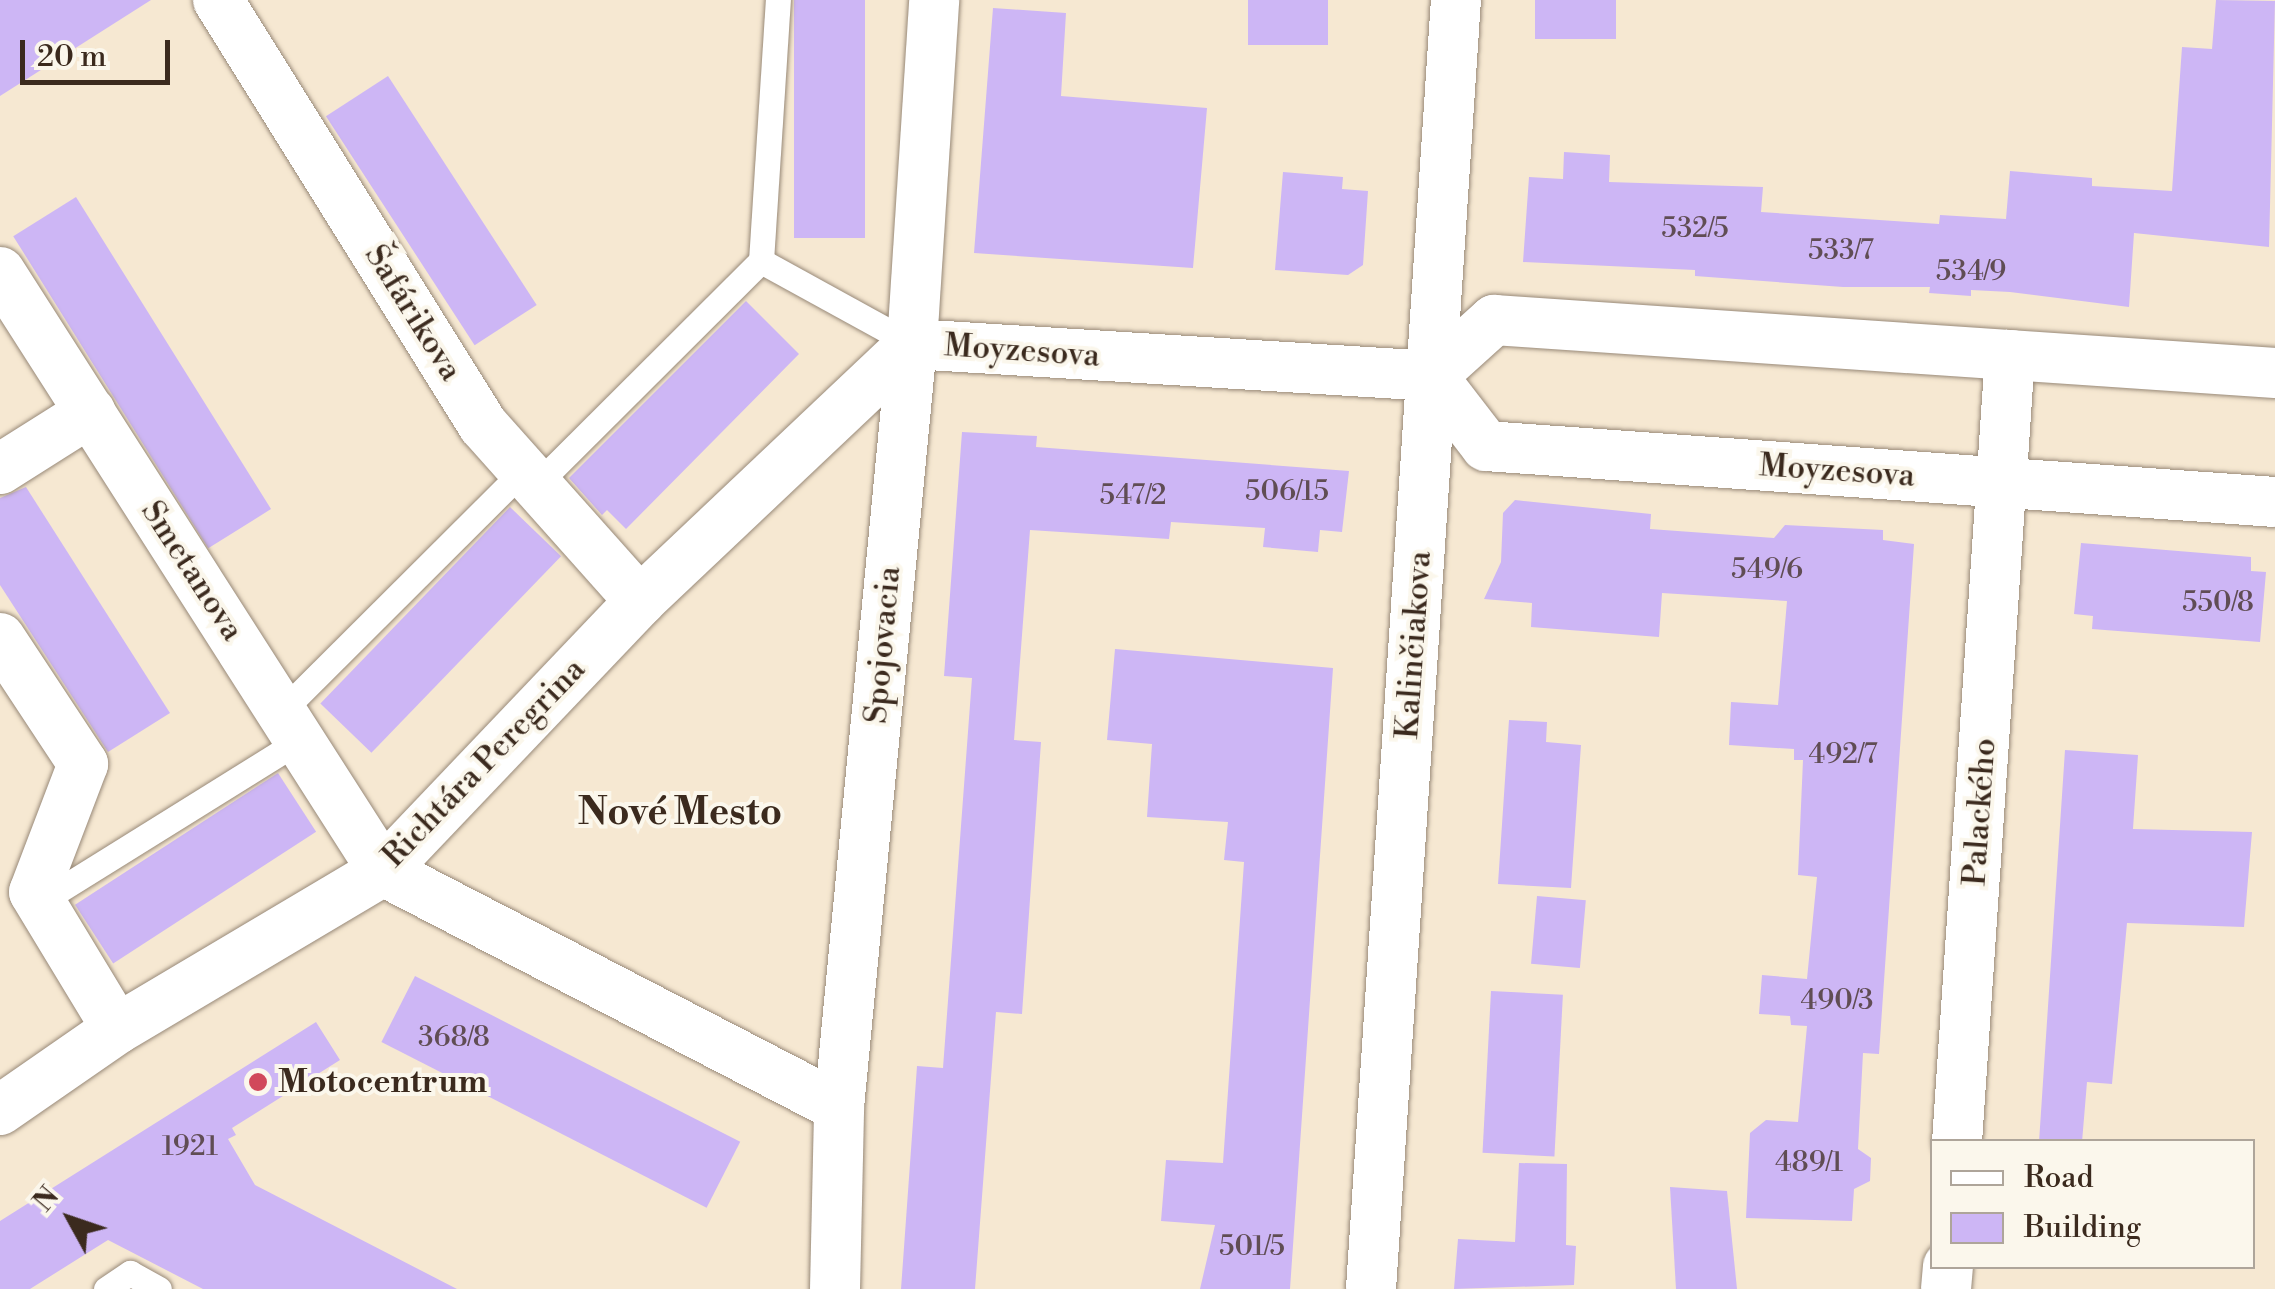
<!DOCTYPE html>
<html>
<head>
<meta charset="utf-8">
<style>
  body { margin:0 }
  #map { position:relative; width:2275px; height:1289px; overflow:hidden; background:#f6e8d2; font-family:"Libre Bodoni",serif }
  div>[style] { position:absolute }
  .building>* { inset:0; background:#cdb6f5; transform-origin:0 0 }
  .roads { filter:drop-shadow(0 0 2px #988978) drop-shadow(0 0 2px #988978) }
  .lane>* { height:25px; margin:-12.5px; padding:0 12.5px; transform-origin:12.5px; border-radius:12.5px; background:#fff }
  .street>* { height:50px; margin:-25px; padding:0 25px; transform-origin:25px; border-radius:25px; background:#fff }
  .dots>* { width:28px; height:28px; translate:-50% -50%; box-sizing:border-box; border:5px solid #fbf7ec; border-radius:50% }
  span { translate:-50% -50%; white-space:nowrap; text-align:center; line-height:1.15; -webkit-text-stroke:8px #fbf7ec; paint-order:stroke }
  .number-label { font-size:28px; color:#604d54 }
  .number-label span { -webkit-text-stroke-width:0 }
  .street-label { font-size:32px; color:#3b2a1e }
  .poi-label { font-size:32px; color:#3b2a1e; font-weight:700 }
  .left { translate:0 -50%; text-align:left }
  .quarter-label { font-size:38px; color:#3b2a1e; font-weight:700 }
  .legend { position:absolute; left:1930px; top:1139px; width:325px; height:130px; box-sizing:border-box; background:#fbf7ec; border:2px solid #aea59a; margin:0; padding:12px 18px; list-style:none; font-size:30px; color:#3b2a1e }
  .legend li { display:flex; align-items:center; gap:20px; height:50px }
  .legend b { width:50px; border:2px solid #aea59a }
  .north { position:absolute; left:20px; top:1169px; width:100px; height:100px; -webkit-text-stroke:8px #fbf7ec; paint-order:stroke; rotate:310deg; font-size:28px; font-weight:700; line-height:40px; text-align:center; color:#3b2a1e }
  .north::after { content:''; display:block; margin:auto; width:35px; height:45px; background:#3b2a1e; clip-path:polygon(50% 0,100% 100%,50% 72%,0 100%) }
  .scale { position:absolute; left:20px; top:40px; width:150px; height:45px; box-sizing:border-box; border:5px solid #3b2a1e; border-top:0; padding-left:12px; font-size:30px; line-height:35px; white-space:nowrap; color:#3b2a1e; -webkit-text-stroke:8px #fbf7ec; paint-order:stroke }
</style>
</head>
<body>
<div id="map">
  <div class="building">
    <i style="clip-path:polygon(0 0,151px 0,0 96px)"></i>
    <i style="left:794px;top:0;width:71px;height:238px"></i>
    <i style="left:1248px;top:0;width:80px;height:45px"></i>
    <i style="left:1535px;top:0;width:81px;height:39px"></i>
    <i style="clip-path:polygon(2216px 0,2275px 1px,2269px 247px,2134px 233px,2129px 307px,2010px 292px,1971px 290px,1971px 296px,1929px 293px,1930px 287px,1843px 287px,1695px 276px,1695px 270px,1523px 262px,1529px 177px,1563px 179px,1564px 152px,1610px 155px,1609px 182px,1763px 187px,1761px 212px,1939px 224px,1940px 215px,2006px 219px,2010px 171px,2092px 178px,2092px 186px,2172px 191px,2182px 47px,2212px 49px)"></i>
    <i style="clip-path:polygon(993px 8px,1066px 13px,1061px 96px,1207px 108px,1193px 268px,974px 253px)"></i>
    <i style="left:388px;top:76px;width:273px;height:74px;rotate:57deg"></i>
    <i style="clip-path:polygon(1283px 172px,1343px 177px,1342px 189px,1368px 191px,1363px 265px,1348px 275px,1275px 270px)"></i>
    <i style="left:76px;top:197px;width:368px;height:74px;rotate:58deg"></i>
    <i style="clip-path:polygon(746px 301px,799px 354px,626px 529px,607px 510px,602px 515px,569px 478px)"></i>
    <i style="clip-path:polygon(962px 432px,1037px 436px,1036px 447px,1349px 471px,1342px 532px,1320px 530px,1318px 552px,1263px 547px,1265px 528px,1171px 522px,1169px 539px,1030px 530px,1014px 740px,1041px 742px,1022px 1014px,996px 1012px,975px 1289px,901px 1289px,917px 1066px,943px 1068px,972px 678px,944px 676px)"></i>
    <i style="clip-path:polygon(26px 487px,170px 713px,108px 752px,0 585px,0 498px)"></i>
    <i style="clip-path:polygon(1515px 500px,1651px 514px,1650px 529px,1774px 538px,1785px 525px,1883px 530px,1883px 540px,1914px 544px,1879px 1054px,1863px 1053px,1858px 1149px,1871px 1158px,1870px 1181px,1854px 1189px,1852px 1221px,1746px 1218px,1750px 1133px,1766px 1120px,1798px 1122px,1807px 1026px,1791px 1025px,1790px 1016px,1759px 1014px,1762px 975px,1807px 979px,1817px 877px,1798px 875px,1803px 760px,1794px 760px,1794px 749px,1729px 745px,1731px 702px,1778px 705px,1787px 601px,1662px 593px,1659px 637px,1531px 627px,1532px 603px,1484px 599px,1501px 562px,1503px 513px)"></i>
    <i style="left:510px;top:507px;width:71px;height:273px;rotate:44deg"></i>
    <i style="clip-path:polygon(2081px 543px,2251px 557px,2251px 571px,2266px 572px,2260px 642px,2092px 629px,2093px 616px,2074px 614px)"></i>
    <i style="clip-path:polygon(1115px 649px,1333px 668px,1290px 1289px,1200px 1289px,1215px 1225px,1161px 1221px,1166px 1160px,1223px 1163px,1244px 862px,1224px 860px,1228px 822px,1147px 817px,1152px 744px,1107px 740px)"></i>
    <i style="clip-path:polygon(1509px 720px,1547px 722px,1546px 742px,1581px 745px,1571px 888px,1498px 884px)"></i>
    <i style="clip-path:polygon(2065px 750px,2138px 755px,2133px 829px,2252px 832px,2244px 927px,2127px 923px,2112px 1084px,2087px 1082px,2082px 1142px,2039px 1142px)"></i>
    <i style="left:278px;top:773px;width:70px;height:242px;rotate:57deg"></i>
    <i style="left:1537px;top:896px;width:49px;height:68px;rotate:5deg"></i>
    <i style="left:415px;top:976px;width:365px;height:74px;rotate:27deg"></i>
    <i style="left:1491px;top:991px;width:72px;height:162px;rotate:3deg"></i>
    <i style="clip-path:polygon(316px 1022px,340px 1060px,232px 1128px,236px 1135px,228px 1139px,255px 1185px,457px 1289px,203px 1289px,108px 1240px,30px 1289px,0 1289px,0 1221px)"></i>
    <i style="clip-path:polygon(1519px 1163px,1567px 1164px,1566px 1245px,1576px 1246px,1574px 1285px,1454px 1289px,1458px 1239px,1515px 1242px)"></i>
    <i style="clip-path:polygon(1670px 1187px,1727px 1191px,1737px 1289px,1676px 1289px)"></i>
  </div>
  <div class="roads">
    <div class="lane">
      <i style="left:761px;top:261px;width:262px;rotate:-86.3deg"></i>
      <i style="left:536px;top:485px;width:317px;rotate:-44.9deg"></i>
      <i style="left:761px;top:261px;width:172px;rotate:28.8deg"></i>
      <i style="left:282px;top:711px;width:340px;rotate:-44.9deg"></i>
      <i style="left:61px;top:889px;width:282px;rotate:-31.9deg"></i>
      <i style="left:106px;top:1289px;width:29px;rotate:-34deg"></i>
      <i style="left:130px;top:1273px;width:33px;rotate:29deg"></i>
    </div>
    <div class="street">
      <i style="left:218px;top:0;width:501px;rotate:58.06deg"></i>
      <i style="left:483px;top:425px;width:236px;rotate:48.3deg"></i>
      <i style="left:0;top:272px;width:711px;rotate:57.41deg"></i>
      <i style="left:383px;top:871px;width:513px;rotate:27.36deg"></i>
      <i style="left:912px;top:344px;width:521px;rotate:3.52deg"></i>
      <i style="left:1432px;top:376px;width:84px;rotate:-42.1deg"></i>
      <i style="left:1494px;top:320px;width:783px;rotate:3.88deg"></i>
      <i style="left:1432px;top:376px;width:88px;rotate:52.4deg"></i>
      <i style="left:1486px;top:446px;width:791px;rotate:4.06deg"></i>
      <i style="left:0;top:469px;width:107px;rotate:-32.3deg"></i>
      <i style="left:0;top:638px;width:151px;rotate:56.6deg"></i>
      <i style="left:83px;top:764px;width:137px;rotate:110.9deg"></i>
      <i style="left:34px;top:892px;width:160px;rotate:58.8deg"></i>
      <i style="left:0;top:1110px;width:142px;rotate:-34.7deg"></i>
      <i style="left:117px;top:1029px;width:309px;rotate:-30.7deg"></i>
      <i style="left:383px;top:871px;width:373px;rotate:-46.4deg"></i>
      <i style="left:640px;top:601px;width:374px;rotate:-43.4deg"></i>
      <i style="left:1957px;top:1142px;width:789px;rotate:-86.15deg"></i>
      <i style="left:835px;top:1289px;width:182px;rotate:-88.7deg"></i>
      <i style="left:839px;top:1107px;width:766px;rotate:-84.53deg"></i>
      <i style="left:912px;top:344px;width:345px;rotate:-86.3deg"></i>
      <i style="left:1371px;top:1289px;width:1292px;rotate:-86.23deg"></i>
      <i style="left:1946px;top:1289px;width:23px;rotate:-85deg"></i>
    </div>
  </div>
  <div class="dots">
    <i style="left:258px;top:1082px;background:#d1495b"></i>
  </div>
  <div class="number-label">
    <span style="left:1695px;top:229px">532/5</span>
    <span style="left:1841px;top:251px">533/7</span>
    <span style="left:1971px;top:272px">534/9</span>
    <span style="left:1287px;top:492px">506/15</span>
    <span style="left:1133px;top:496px">547/2</span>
    <span style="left:1767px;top:570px">549/6</span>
    <span style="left:2218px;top:603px">550/8</span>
    <span style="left:1843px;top:755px">492/7</span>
    <span style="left:1837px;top:1001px">490/3</span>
    <span style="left:454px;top:1038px">368/8</span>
    <span style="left:190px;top:1147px">1921</span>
    <span style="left:1809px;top:1163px">489/1</span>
    <span style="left:1252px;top:1247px">501/5</span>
  </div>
  <div class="street-label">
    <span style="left:413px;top:313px;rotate:58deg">Šafárikova</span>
    <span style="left:1022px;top:351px;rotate:4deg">Moyzesova</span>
    <span style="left:1837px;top:471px;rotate:4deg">Moyzesova</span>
    <span style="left:192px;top:571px;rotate:57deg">Smetanova</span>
    <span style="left:883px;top:645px;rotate:-85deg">Spojovacia</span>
    <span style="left:1414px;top:645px;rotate:-86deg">Kalinčiakova</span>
    <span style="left:484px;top:763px;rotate:-46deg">Richtára Peregrina</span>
    <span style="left:1980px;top:812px;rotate:-86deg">Palackého</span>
  </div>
  <div class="poi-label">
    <span class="left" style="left:278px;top:1082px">Motocentrum</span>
  </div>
  <div class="quarter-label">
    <span style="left:680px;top:813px">Nové Mesto</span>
  </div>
  <ul class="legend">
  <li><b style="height:12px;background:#fff"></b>Road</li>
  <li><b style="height:28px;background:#cdb6f5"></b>Building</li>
  </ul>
  <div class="north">N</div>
  <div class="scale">20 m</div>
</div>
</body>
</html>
